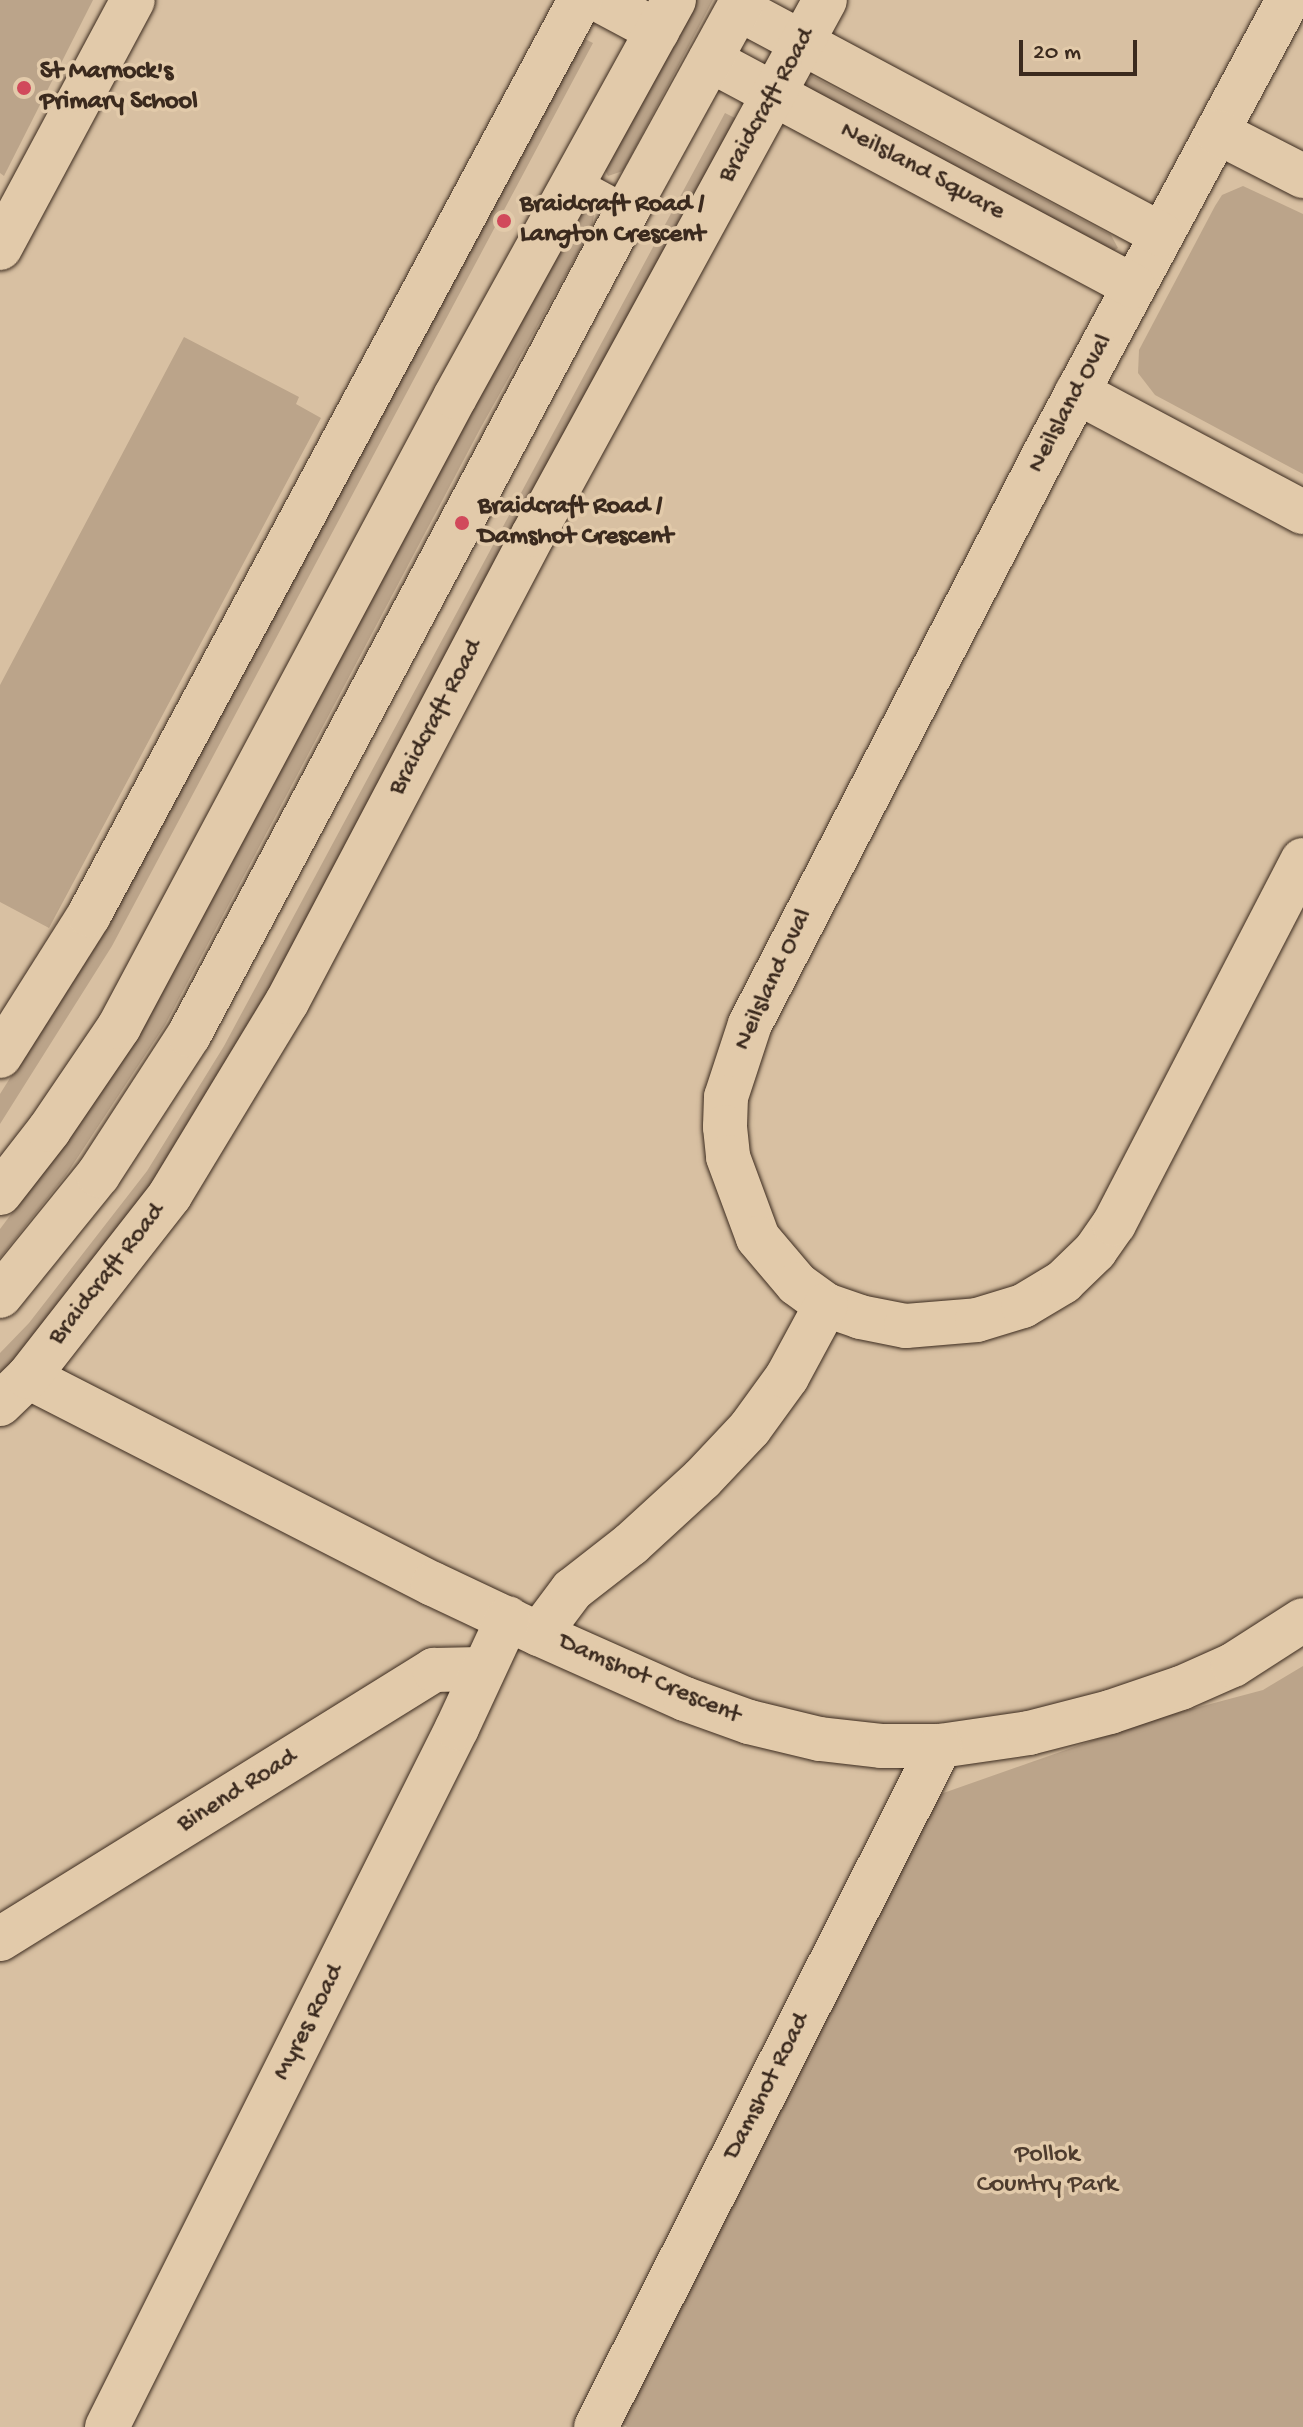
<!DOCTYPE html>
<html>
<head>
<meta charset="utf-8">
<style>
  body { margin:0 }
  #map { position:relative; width:1303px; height:2427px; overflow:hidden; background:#d8c0a2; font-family:"Gochi Hand",sans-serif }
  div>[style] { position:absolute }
  .green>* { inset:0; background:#bba48a }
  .roads { filter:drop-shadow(0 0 2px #3b2a1e) drop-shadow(0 0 2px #3b2a1e) }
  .lane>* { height:22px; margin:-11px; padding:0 11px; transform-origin:11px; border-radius:11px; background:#e2caaa }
  .street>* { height:44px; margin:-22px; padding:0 22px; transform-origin:22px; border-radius:22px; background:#e2caaa }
  .secondary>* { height:44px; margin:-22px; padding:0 22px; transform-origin:22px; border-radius:22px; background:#e2caaa }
  .dots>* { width:22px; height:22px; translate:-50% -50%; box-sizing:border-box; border:4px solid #e2caaa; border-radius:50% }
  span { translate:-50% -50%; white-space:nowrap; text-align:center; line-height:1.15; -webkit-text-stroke:7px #e2caaa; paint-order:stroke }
  .poi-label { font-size:26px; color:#3b2a1e; font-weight:700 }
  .left { translate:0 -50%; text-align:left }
  .street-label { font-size:26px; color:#3b2a1e }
  .park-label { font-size:26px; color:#4e3c2e }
  .scale { position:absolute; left:1019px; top:40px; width:118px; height:36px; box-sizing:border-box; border:4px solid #3b2a1e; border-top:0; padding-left:10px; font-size:24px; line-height:28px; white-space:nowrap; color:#3b2a1e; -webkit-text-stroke:6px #e2caaa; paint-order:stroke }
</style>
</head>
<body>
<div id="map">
  <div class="green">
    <i style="clip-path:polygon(0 0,93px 0,4px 176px,0 173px)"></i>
    <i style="clip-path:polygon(689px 0,713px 0,623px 171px,608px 176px,603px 166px)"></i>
    <i style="clip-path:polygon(579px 36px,593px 43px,112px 946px,0 1124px,0 1094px,97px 940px)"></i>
    <i style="clip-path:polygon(812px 76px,1111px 235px,1118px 248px,1113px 251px,802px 86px)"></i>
    <i style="clip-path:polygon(725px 113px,739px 120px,264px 1010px,160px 1178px,41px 1332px,0 1376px,0 1353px,29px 1323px,147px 1171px,224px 1046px)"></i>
    <i style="clip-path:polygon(1243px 186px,1303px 214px,1303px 474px,1155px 395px,1138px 373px,1139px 350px,1215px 206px,1222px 195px)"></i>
    <i style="clip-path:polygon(584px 210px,594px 215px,592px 228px,480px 429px,165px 1025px,66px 1175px,0 1258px,0 1229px,48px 1165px,577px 212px)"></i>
    <i style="clip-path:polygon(184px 337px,299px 397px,296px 404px,321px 418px,49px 928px,0 902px,0 685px)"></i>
    <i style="clip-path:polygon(1303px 1666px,1303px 2427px,627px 2427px,604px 2412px,932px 1797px,1154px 1719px,1263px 1690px)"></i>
  </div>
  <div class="roads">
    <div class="lane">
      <i style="left:577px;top:179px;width:59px;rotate:28.3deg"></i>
    </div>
    <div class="street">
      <i style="left:599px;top:0;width:66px;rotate:28.1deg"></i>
      <i style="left:1288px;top:0;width:505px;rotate:118.24deg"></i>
      <i style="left:1049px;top:445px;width:652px;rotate:117.31deg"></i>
      <i style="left:750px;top:1024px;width:77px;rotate:108.2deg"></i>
      <i style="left:726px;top:1097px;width:30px;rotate:92deg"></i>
      <i style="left:725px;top:1127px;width:30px;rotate:84deg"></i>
      <i style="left:728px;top:1157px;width:86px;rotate:69.7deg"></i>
      <i style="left:758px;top:1238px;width:60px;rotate:49.7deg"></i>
      <i style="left:797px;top:1284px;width:36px;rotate:36deg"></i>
      <i style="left:826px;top:1305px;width:36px;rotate:19deg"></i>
      <i style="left:860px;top:1317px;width:47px;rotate:11.1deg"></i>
      <i style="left:906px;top:1326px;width:71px;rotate:-4.8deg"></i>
      <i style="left:977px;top:1320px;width:48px;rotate:-16.9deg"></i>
      <i style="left:1023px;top:1306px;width:47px;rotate:-31deg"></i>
      <i style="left:1063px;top:1282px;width:45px;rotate:-44.1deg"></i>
      <i style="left:1095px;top:1251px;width:33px;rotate:-55deg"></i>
      <i style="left:1114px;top:1224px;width:410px;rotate:-62.6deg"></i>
      <i style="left:739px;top:9px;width:478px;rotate:28.1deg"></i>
      <i style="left:710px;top:60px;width:480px;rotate:28.1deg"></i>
      <i style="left:1217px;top:132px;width:97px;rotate:27.1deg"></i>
      <i style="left:0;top:248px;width:281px;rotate:-61.8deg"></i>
      <i style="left:1077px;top:392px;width:256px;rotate:28deg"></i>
      <i style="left:0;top:1056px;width:167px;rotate:-57.7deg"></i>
      <i style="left:89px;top:915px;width:1038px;rotate:-61.78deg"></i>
      <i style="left:28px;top:1377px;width:455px;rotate:27.1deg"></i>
      <i style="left:433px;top:1584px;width:117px;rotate:25.3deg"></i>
      <i style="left:539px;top:1634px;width:160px;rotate:24deg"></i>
      <i style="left:685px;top:1699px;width:68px;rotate:19.8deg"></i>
      <i style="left:749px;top:1722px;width:73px;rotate:13.5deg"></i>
      <i style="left:820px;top:1739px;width:61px;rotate:6.5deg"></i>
      <i style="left:881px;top:1746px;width:59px"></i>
      <i style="left:940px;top:1746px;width:90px;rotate:-8.3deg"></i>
      <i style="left:1029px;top:1733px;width:84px;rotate:-14.5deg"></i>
      <i style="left:1110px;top:1712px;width:75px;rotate:-18.7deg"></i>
      <i style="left:1181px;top:1688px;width:57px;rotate:-23.9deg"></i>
      <i style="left:1233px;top:1665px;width:83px;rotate:-32.7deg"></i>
      <i style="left:0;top:1404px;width:39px;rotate:-44deg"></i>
      <i style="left:28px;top:1377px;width:231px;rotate:-52deg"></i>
      <i style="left:170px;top:1195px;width:226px;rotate:-58.8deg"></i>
      <i style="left:287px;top:1002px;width:528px;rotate:-62.22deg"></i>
      <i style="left:533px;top:535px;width:609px;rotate:-61.37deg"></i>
      <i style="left:539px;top:1634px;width:55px;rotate:-53.1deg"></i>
      <i style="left:572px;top:1590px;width:75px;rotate:-37.9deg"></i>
      <i style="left:631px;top:1544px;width:96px;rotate:-42.5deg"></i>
      <i style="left:702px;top:1479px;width:70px;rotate:-46.7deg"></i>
      <i style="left:750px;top:1428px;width:63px;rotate:-54deg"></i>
      <i style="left:787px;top:1377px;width:82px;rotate:-61.6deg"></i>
      <i style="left:0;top:1939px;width:511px;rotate:-31.79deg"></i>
      <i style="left:434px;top:1670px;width:48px;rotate:-1.2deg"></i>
      <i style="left:107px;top:2427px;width:782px;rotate:-63.4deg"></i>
      <i style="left:457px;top:1728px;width:121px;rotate:-65.1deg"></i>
      <i style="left:596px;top:2427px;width:763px;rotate:-63.2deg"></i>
    </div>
    <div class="secondary">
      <i style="left:0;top:1193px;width:80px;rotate:-52.1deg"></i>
      <i style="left:49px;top:1130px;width:125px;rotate:-55.8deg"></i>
      <i style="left:119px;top:1027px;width:714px;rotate:-61.93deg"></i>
      <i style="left:455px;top:397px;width:453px;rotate:-61.1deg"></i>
      <i style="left:0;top:1296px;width:156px;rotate:-51deg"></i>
      <i style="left:98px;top:1175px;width:167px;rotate:-57deg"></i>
      <i style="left:189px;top:1035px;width:938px;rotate:-62.01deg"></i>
      <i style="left:629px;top:207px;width:236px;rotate:-61.2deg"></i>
    </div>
  </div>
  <div class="dots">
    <i style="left:24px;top:88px;background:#d1495b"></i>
    <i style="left:504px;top:221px;background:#d1495b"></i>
    <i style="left:462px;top:523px;background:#d1495b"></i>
  </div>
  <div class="poi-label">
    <span class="left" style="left:40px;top:88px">St Marnock's<br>Primary School</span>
    <span class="left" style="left:520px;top:221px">Braidcraft Road /<br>Langton Crescent</span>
    <span class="left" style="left:478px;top:523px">Braidcraft Road /<br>Damshot Crescent</span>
  </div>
  <div class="street-label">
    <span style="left:768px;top:106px;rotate:-61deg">Braidcraft Road</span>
    <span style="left:922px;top:172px;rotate:28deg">Neilsland Square</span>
    <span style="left:1071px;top:404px;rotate:-62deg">Neilsland Oval</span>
    <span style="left:437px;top:718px;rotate:-62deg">Braidcraft Road</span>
    <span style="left:774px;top:980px;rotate:-65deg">Neilsland Oval</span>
    <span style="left:108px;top:1275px;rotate:-52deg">Braidcraft Road</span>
    <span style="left:649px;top:1680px;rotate:23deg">Damshot Crescent</span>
    <span style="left:238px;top:1792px;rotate:-32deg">Binend Road</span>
    <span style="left:310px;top:2023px;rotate:-63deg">Myres Road</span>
    <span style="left:768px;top:2087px;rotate:-63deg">Damshot Road</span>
  </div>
  <div class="park-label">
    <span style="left:1047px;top:2171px">Pollok<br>Country Park</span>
  </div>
  <div class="scale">20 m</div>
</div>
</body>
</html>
